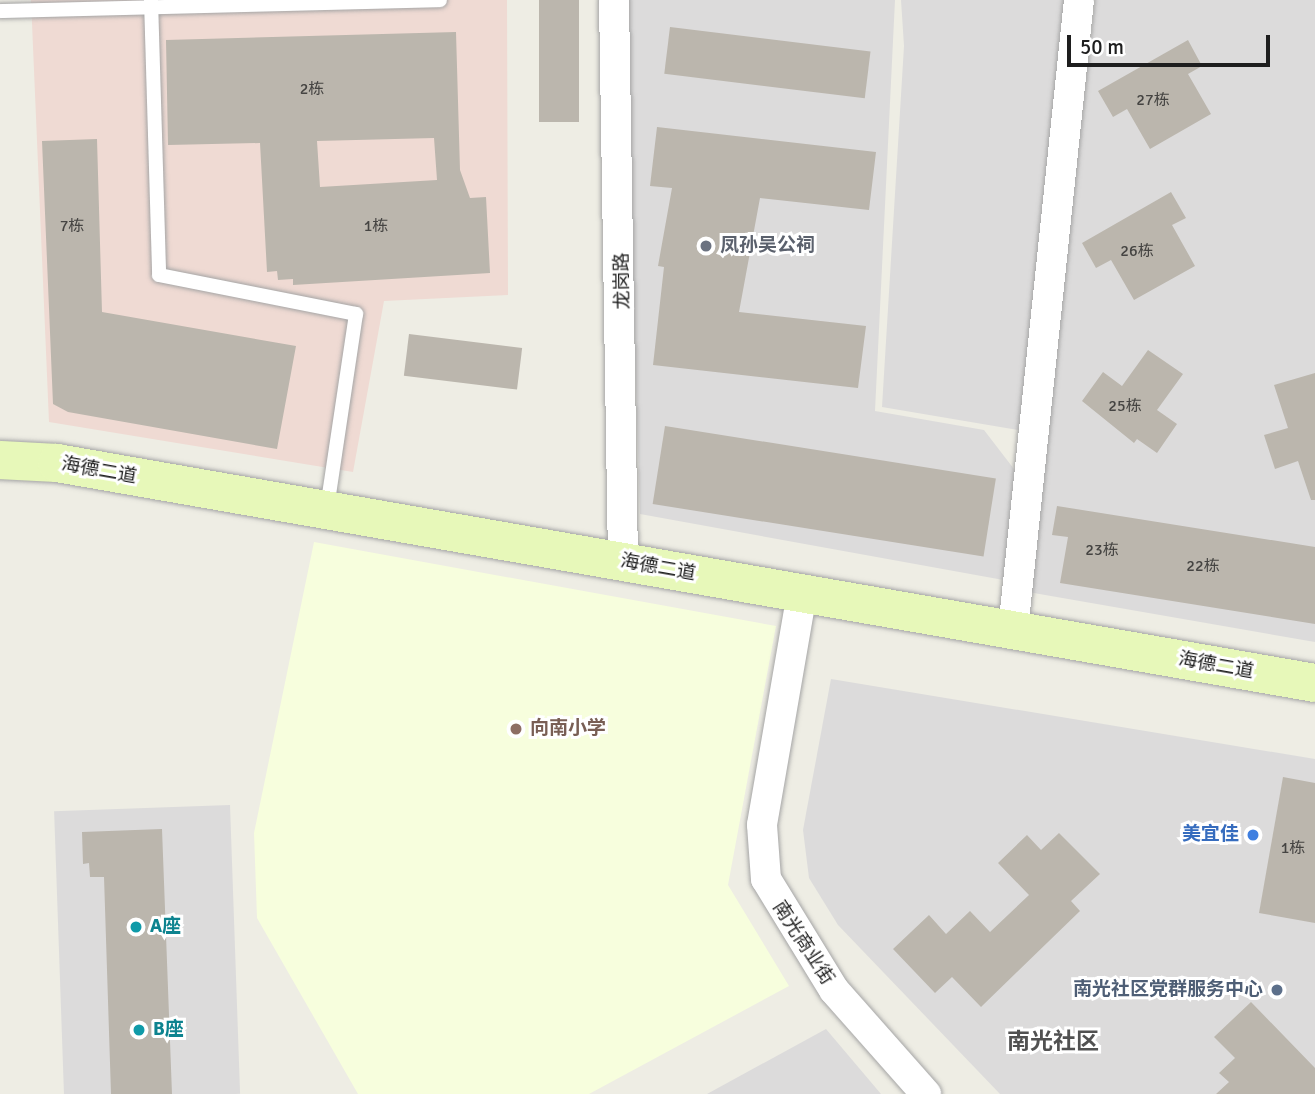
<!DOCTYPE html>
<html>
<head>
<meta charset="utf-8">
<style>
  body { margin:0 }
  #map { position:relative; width:1315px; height:1094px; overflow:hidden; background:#eeede4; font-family:Signika,"Noto Sans SC",sans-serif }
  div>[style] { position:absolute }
  .residential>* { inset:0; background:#dcdbdb; transform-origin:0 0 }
  .commercial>* { inset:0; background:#efdad3 }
  .education>* { inset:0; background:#f7fedd }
  .building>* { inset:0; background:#bbb6ad; transform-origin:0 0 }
  .roads { filter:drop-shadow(0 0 2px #a5a5a5) drop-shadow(0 0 2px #a5a5a5) }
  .lane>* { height:14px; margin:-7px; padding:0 7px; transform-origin:7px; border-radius:7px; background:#fff }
  .street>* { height:30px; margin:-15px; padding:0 15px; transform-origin:15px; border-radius:15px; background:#fff }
  .secondary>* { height:38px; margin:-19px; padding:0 19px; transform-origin:19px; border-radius:19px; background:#e7f8b9 }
  .dots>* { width:19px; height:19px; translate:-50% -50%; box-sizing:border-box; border:4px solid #fff; border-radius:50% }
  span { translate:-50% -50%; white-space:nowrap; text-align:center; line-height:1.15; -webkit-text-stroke:6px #fff; paint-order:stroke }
  .number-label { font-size:16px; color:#454442 }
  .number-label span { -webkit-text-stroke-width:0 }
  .worship-label { font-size:19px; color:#5b616d; font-weight:700 }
  .left { translate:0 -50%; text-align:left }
  .street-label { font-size:19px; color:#1e1e1e }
  .education-label { font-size:19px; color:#785e54; font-weight:700 }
  .shop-label { font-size:19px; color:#366cbe; font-weight:700 }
  .right { translate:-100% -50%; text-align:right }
  .culture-label { font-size:19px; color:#0d838f; font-weight:700 }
  .service-label { font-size:19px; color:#4e5e75; font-weight:700 }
  .quarter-label { font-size:23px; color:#515151; font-weight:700 }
  .scale { position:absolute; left:1067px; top:35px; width:203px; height:32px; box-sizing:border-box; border:4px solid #1e1e1e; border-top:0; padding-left:9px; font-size:21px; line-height:24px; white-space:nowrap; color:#1e1e1e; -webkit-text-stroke:5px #fff; paint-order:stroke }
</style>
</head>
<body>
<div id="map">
  <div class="residential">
    <i style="clip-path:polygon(624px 0,895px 0,875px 411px,984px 430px,1024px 482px,1009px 581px,640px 514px)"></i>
    <i style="clip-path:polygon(901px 0,1070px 0,1036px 433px,882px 407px,904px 46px)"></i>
    <i style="clip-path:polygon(1095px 0,1315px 0,1315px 642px,1028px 592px)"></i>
    <i style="clip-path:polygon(831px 679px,1315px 759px,1315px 1094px,1000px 1094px,838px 925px,809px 878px,803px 830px)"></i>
    <i style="left:230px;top:805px;width:289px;height:176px;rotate:88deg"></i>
    <i style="clip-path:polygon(826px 1029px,881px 1094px,707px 1094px)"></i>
  </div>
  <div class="commercial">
    <i style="clip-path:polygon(31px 0,507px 0,508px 295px,384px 301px,353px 472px,49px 422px)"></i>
  </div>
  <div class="education">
    <i style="clip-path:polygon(314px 542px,776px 626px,728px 885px,789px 986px,589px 1094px,358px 1094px,257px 918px,254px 833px)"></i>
  </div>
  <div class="building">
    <i style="left:539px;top:0;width:40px;height:122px"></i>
    <i style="left:670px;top:27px;width:202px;height:47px;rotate:7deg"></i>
    <i style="clip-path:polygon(evenodd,456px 32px,460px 170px,470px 198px,486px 197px,490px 273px,293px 285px,293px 279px,278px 280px,277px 271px,267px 272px,260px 143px,168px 145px,166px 40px,456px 32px,434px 138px,437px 180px,320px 187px,317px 141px,434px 138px)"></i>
    <i style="clip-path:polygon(1188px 40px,1202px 66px,1188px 74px,1211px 114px,1150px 149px,1127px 109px,1113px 117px,1098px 91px)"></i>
    <i style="clip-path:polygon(657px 127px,876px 152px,869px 210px,760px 198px,739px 312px,866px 326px,858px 388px,653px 365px,664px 267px,658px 266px,672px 188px,650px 186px)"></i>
    <i style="clip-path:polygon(97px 139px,102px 312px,296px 346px,277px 449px,68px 412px,53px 404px,42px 141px)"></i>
    <i style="clip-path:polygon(1171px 192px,1186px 218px,1172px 225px,1195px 266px,1134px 300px,1111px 260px,1096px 268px,1082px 243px)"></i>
    <i style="left:409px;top:334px;width:114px;height:42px;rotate:7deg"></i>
    <i style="clip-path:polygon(1148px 350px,1183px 374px,1157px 410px,1177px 424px,1157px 453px,1137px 439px,1134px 443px,1082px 401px,1103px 372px,1122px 386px)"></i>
    <i style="clip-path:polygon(1315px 373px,1315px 500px,1311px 500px,1298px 461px,1275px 469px,1264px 435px,1288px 428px,1274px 385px)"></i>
    <i style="left:665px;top:426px;width:335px;height:79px;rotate:9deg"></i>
    <i style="clip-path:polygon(1057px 506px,1315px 547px,1315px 624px,1060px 583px,1068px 537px,1052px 535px)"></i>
    <i style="clip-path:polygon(1283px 777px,1315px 783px,1315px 923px,1259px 913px)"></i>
    <i style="clip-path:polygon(162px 829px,172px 1094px,111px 1094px,104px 877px,90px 877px,89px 863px,83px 864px,82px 832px)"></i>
    <i style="clip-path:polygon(1059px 833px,1100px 874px,1071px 901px,1080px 911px,981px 1007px,952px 977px,935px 993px,893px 949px,929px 915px,946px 934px,970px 911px,990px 932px,1029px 895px,998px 863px,1027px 835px,1041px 850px)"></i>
    <i style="clip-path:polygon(1251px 1002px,1315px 1068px,1315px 1094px,1216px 1094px,1229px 1082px,1219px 1073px,1235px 1058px,1214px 1037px)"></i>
  </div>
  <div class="roads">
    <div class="lane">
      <i style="left:151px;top:0;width:275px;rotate:88.3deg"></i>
      <i style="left:159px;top:275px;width:201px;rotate:11.2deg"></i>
      <i style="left:356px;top:314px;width:197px;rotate:98.5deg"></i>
      <i style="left:0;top:11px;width:440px;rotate:-1.4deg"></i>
    </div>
    <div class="street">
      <i style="left:614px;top:0;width:562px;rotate:89.08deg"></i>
      <i style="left:802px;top:593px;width:235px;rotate:99.8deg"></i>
      <i style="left:762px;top:825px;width:54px;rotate:85.8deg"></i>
      <i style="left:766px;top:879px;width:130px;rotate:58.5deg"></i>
      <i style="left:834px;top:990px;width:139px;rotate:48.5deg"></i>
      <i style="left:1013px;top:630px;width:633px;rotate:-84.02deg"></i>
    </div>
    <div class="secondary">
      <i style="left:0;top:460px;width:57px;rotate:3deg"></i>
      <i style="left:57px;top:463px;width:1277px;rotate:9.92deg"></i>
    </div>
  </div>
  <div class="dots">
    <i style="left:706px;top:246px;background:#6b7280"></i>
    <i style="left:516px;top:729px;background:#8d6e63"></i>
    <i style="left:1253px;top:835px;background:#3f7fe0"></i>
    <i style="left:136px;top:927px;background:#0f9aa8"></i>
    <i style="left:1277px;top:990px;background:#5c6f8a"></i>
    <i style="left:139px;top:1030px;background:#0f9aa8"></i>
  </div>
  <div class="number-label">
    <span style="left:312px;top:89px">2栋</span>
    <span style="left:1153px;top:100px">27栋</span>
    <span style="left:72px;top:226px">7栋</span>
    <span style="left:376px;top:226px">1栋</span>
    <span style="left:1137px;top:251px">26栋</span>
    <span style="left:1125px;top:406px">25栋</span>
    <span style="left:1102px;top:550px">23栋</span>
    <span style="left:1203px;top:566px">22栋</span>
    <span style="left:1293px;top:848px">1栋</span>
  </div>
  <div class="worship-label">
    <span class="left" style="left:720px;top:246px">凤孙吴公祠</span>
  </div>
  <div class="street-label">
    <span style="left:623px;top:281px;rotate:-91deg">龙岗路</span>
    <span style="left:99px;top:471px;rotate:10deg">海德二道</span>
    <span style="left:658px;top:568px;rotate:10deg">海德二道</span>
    <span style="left:1216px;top:666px;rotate:10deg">海德二道</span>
    <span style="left:803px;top:943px;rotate:57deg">南光商业街</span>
  </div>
  <div class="education-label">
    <span class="left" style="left:530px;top:729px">向南小学</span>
  </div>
  <div class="shop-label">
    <span class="right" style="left:1239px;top:835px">美宜佳</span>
  </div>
  <div class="culture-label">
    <span class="left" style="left:150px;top:927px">A座</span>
    <span class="left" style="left:153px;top:1030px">B座</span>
  </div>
  <div class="service-label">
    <span class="right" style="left:1263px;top:990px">南光社区党群服务中心</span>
  </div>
  <div class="quarter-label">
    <span style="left:1053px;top:1042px">南光社区</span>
  </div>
  <div class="scale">50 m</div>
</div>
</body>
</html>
